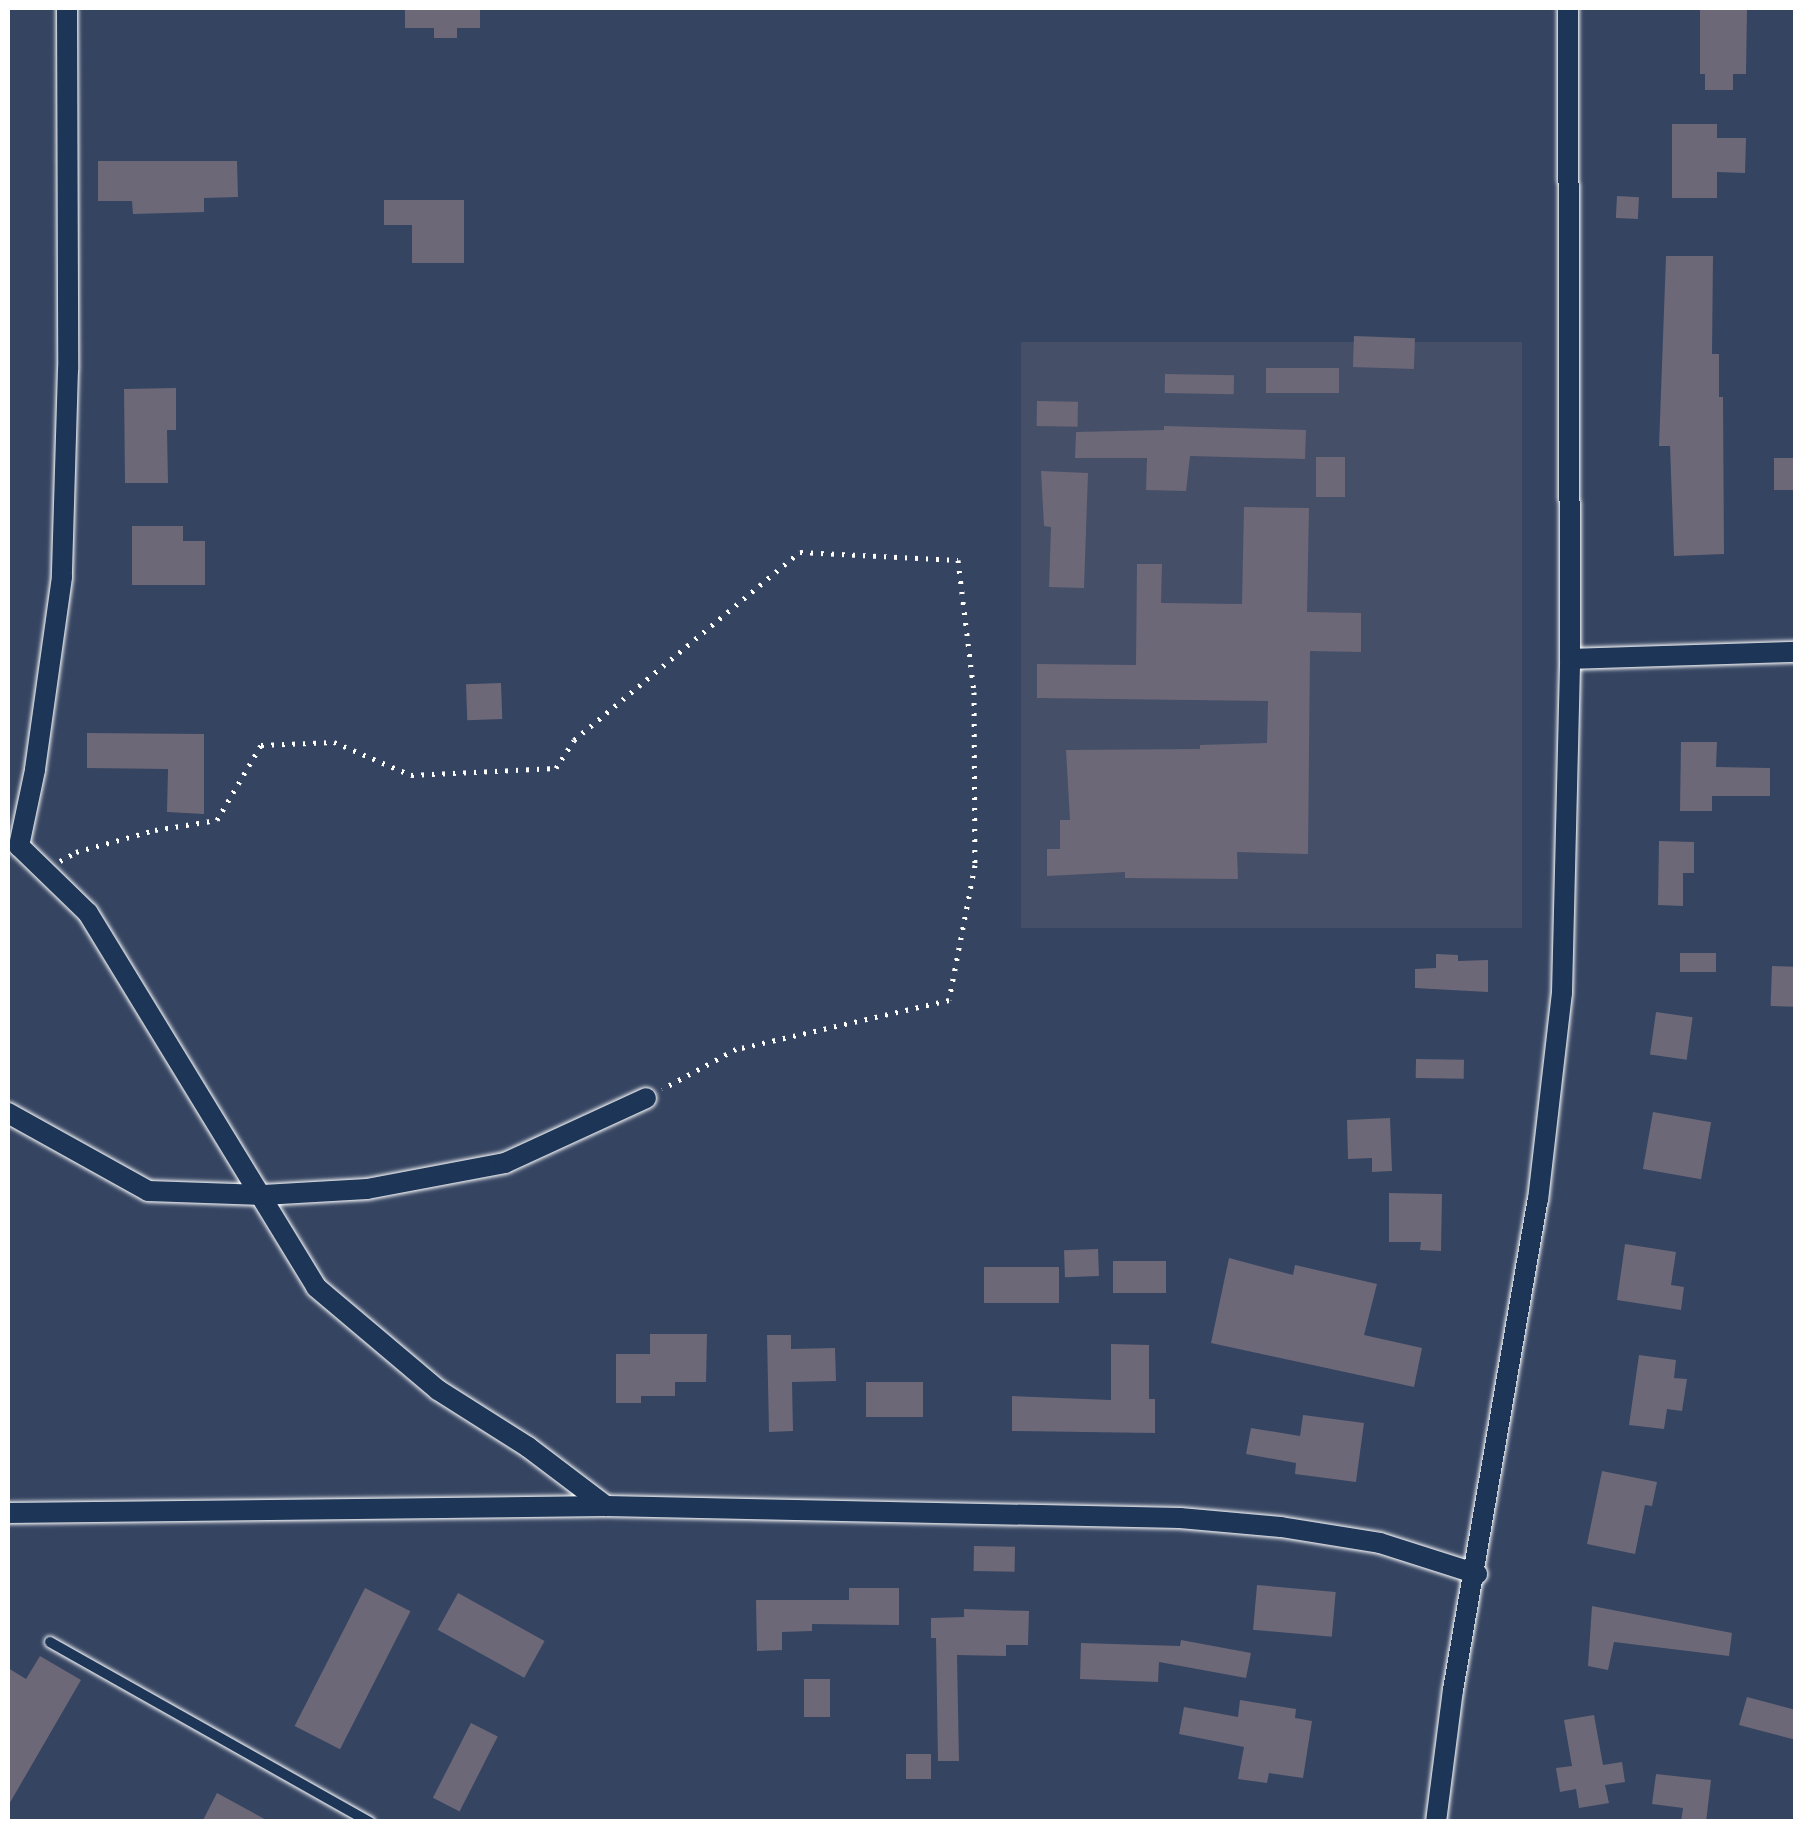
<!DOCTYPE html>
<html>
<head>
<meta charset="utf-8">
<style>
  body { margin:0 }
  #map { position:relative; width:1803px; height:1829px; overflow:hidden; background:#354461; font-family:Caveat,sans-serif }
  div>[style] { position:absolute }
  .built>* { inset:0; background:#464f68; transform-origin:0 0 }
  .building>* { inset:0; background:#6c6878; transform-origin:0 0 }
  .path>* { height:5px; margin-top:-2.5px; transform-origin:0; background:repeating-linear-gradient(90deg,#fff 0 2.5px,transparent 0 10.5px) }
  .roads { filter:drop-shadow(0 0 2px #fff) drop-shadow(0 0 2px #fff) }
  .service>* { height:10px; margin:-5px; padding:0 5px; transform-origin:5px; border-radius:5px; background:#1d3557 }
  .minor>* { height:20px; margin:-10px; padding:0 10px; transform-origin:10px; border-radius:10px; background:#1d3557 }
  span { translate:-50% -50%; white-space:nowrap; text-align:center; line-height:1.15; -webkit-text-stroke:8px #1d3557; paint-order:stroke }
  .frame { position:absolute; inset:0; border:10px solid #fff; pointer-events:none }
</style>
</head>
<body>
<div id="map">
  <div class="built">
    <i style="left:1021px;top:342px;width:501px;height:586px"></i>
  </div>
  <div class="building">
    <i style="clip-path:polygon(405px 8px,480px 8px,480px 28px,457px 28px,457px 38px,434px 38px,434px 28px,405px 28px)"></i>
    <i style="clip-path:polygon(1700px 8px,1747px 8px,1746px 74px,1733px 74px,1733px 90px,1705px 90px,1705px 74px,1700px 74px)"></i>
    <i style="clip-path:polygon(1672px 124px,1717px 124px,1717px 138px,1746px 138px,1745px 173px,1717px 172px,1717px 198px,1672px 198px)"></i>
    <i style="clip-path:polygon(98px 161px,237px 161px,238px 197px,204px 198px,204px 212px,133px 214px,132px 201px,98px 201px)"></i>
    <i style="left:1617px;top:196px;width:22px;height:22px;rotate:3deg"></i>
    <i style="clip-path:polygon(384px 200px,464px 200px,464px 263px,412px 263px,412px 225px,384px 225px)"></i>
    <i style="clip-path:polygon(1666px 256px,1713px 256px,1712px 354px,1719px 354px,1719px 397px,1723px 397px,1724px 554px,1674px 556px,1670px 446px,1659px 446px)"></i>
    <i style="left:1354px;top:336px;width:61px;height:31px;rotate:2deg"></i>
    <i style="left:1266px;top:368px;width:73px;height:25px"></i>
    <i style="left:1165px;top:374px;width:69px;height:19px;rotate:1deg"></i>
    <i style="clip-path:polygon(176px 388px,176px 430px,167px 430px,168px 483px,125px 483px,124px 389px)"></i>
    <i style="left:1037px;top:401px;width:41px;height:25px;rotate:1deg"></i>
    <i style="clip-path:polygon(1164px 426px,1306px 430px,1305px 459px,1190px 456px,1186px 491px,1146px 490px,1147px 458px,1075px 458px,1076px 432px,1164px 430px)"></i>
    <i style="left:1316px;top:457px;width:29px;height:40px"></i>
    <i style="left:1774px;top:458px;width:22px;height:32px"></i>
    <i style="clip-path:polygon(1041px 471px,1088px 473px,1084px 588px,1049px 587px,1051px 527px,1044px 526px)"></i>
    <i style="clip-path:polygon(1244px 507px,1309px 508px,1307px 612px,1361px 613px,1361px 652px,1310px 651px,1308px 854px,1237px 852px,1238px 879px,1125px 878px,1125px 872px,1047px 876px,1047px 849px,1060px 849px,1060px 820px,1070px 820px,1066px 750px,1200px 749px,1200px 745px,1267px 743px,1268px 701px,1037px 698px,1037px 664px,1136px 665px,1137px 564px,1162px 564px,1161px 603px,1242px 604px)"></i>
    <i style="clip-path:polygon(132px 526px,183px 526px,183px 541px,205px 541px,205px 585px,132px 585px)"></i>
    <i style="left:501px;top:683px;width:36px;height:35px;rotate:88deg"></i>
    <i style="clip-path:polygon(87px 733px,204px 734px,204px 814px,167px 812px,168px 769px,87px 768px)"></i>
    <i style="clip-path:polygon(1681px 742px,1717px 742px,1716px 767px,1770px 768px,1770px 796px,1712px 796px,1712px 811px,1680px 811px)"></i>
    <i style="clip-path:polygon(1659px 841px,1694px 842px,1694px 873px,1683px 873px,1683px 906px,1658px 905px)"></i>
    <i style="left:1680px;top:953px;width:36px;height:19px"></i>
    <i style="clip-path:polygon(1436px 954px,1458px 955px,1458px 961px,1488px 960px,1488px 992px,1415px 988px,1415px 969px,1436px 968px)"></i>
    <i style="left:1772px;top:966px;width:24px;height:40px;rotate:2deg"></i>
    <i style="left:1656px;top:1012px;width:37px;height:43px;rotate:8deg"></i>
    <i style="left:1416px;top:1059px;width:48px;height:19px;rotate:1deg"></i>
    <i style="left:1653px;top:1112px;width:59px;height:58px;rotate:10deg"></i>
    <i style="clip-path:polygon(1390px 1118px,1392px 1171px,1372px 1172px,1372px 1158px,1348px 1159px,1347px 1120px)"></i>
    <i style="clip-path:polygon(1389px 1193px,1442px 1194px,1441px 1251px,1420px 1250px,1421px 1242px,1389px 1242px)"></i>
    <i style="clip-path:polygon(1625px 1244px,1676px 1252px,1671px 1285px,1684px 1287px,1681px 1310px,1617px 1300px)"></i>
    <i style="left:1098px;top:1249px;width:27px;height:34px;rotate:88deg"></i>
    <i style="clip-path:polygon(1229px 1258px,1293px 1275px,1295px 1265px,1377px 1284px,1364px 1335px,1422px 1348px,1414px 1387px,1211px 1343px)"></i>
    <i style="left:1113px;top:1261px;width:53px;height:32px"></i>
    <i style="left:1059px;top:1267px;width:36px;height:75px;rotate:90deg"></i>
    <i style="clip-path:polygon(650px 1334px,707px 1334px,706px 1382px,675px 1382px,675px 1396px,641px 1396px,641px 1403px,616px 1403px,616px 1354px,650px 1354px)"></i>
    <i style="clip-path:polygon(767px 1335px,791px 1335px,791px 1349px,835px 1348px,836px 1381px,792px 1382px,793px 1431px,769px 1432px)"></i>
    <i style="clip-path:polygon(1111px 1344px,1149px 1345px,1149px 1399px,1155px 1399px,1155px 1433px,1012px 1431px,1012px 1396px,1111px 1400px)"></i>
    <i style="clip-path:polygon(1639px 1355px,1676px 1360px,1674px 1378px,1687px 1379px,1682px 1411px,1667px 1409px,1664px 1429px,1629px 1425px)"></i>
    <i style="left:923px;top:1382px;width:35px;height:57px;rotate:90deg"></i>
    <i style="clip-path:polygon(1303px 1415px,1364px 1423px,1356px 1482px,1295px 1474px,1296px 1463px,1246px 1454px,1251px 1428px,1300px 1436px)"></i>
    <i style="clip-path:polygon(1602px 1471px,1657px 1482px,1652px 1506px,1645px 1505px,1635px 1554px,1587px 1544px)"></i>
    <i style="left:974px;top:1546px;width:41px;height:25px;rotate:1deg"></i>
    <i style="left:1257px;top:1585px;width:79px;height:45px;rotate:5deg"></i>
    <i style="left:365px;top:1588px;width:51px;height:155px;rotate:27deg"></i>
    <i style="clip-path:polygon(849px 1588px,899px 1588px,899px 1625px,812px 1624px,812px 1631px,782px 1632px,782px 1650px,757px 1651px,756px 1600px,849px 1600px)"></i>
    <i style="left:458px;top:1593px;width:99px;height:42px;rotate:29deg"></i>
    <i style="clip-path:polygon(1592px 1606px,1732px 1633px,1729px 1656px,1614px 1642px,1608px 1670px,1588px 1666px)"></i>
    <i style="clip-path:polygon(964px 1609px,1029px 1611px,1028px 1645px,1006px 1645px,1006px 1656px,957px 1655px,959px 1761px,938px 1761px,936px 1638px,931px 1638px,931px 1618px,964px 1617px)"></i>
    <i style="clip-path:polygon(1181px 1640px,1251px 1653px,1246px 1678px,1159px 1662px,1158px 1682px,1080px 1679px,1081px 1643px,1180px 1646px)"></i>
    <i style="clip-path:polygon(40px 1656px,81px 1680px,8px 1806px,8px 1668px,26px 1679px)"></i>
    <i style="left:804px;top:1679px;width:26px;height:38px"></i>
    <i style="clip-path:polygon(1747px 1697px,1796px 1710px,1796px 1740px,1739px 1725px)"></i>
    <i style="clip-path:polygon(1240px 1700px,1296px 1709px,1295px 1718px,1312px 1721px,1303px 1778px,1269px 1773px,1267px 1783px,1238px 1779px,1244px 1747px,1179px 1734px,1184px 1707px,1238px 1717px)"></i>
    <i style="clip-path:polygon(1594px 1715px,1603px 1765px,1622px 1762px,1625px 1782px,1605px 1785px,1609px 1803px,1579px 1808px,1576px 1789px,1560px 1792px,1556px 1768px,1572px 1766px,1564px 1720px)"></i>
    <i style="left:471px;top:1723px;width:30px;height:84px;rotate:27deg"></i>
    <i style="left:906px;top:1754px;width:25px;height:25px"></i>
    <i style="clip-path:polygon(1656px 1774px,1711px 1780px,1706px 1822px,1681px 1822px,1683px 1808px,1652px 1804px)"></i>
    <i style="clip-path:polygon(217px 1793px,270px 1822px,202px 1822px)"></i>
  </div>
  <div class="path">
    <i style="left:60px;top:861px;width:18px;rotate:-29deg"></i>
    <i style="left:76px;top:852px;width:82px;rotate:-15.6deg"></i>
    <i style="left:155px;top:830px;width:63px;rotate:-9.2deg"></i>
    <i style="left:217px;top:820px;width:87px;rotate:-59.6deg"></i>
    <i style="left:261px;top:745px;width:73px;rotate:-2.4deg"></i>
    <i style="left:334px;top:742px;width:84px;rotate:23.2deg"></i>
    <i style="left:411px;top:775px;width:145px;rotate:-2.8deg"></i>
    <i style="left:556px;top:768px;width:33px;rotate:-57deg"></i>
    <i style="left:574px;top:740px;width:294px;rotate:-39.8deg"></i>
    <i style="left:800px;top:552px;width:158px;rotate:2.9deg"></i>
    <i style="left:958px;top:560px;width:133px;rotate:83.1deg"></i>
    <i style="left:974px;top:692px;width:173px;rotate:89.7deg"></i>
    <i style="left:975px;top:865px;width:137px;rotate:100.9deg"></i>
    <i style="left:949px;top:1000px;width:219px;rotate:167deg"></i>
    <i style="left:736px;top:1049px;width:84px;rotate:151.6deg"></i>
  </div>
  <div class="roads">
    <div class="service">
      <i style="left:50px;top:1642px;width:367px;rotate:29.4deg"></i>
    </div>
    <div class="minor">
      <i style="left:67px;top:8px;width:361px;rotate:89.8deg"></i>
      <i style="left:68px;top:369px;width:208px;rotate:91.7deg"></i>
      <i style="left:62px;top:577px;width:195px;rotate:98deg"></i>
      <i style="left:35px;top:770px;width:78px;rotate:101.9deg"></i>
      <i style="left:19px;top:846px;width:96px;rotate:44.2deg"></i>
      <i style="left:88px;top:913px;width:438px;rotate:58.6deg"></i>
      <i style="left:316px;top:1287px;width:160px;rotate:40.2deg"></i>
      <i style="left:438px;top:1390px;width:107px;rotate:32.3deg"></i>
      <i style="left:528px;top:1447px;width:98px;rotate:37.1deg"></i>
      <i style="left:1570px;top:659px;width:226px;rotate:-1.8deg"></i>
      <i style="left:8px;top:1113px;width:160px;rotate:29.1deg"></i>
      <i style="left:148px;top:1191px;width:115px;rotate:2deg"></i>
      <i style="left:263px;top:1195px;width:104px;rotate:-3.3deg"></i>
      <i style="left:367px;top:1189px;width:140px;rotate:-10.7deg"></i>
      <i style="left:505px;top:1163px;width:155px;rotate:-24.7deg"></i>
      <i style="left:8px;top:1513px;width:598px;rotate:-0.67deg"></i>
      <i style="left:606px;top:1506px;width:574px;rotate:1.2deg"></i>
      <i style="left:1180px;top:1518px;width:101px;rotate:5.1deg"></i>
      <i style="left:1281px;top:1527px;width:100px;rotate:9.2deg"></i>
      <i style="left:1380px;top:1543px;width:102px;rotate:17.7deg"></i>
      <i style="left:1436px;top:1822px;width:133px;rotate:-82.7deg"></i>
      <i style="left:1453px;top:1690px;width:497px;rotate:-80.2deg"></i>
      <i style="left:1538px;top:1200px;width:208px;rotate:-83.4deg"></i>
      <i style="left:1562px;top:993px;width:334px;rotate:-88.6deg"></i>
      <i style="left:1570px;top:659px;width:651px;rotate:-90.18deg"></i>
    </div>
  </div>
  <div class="frame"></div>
</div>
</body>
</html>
